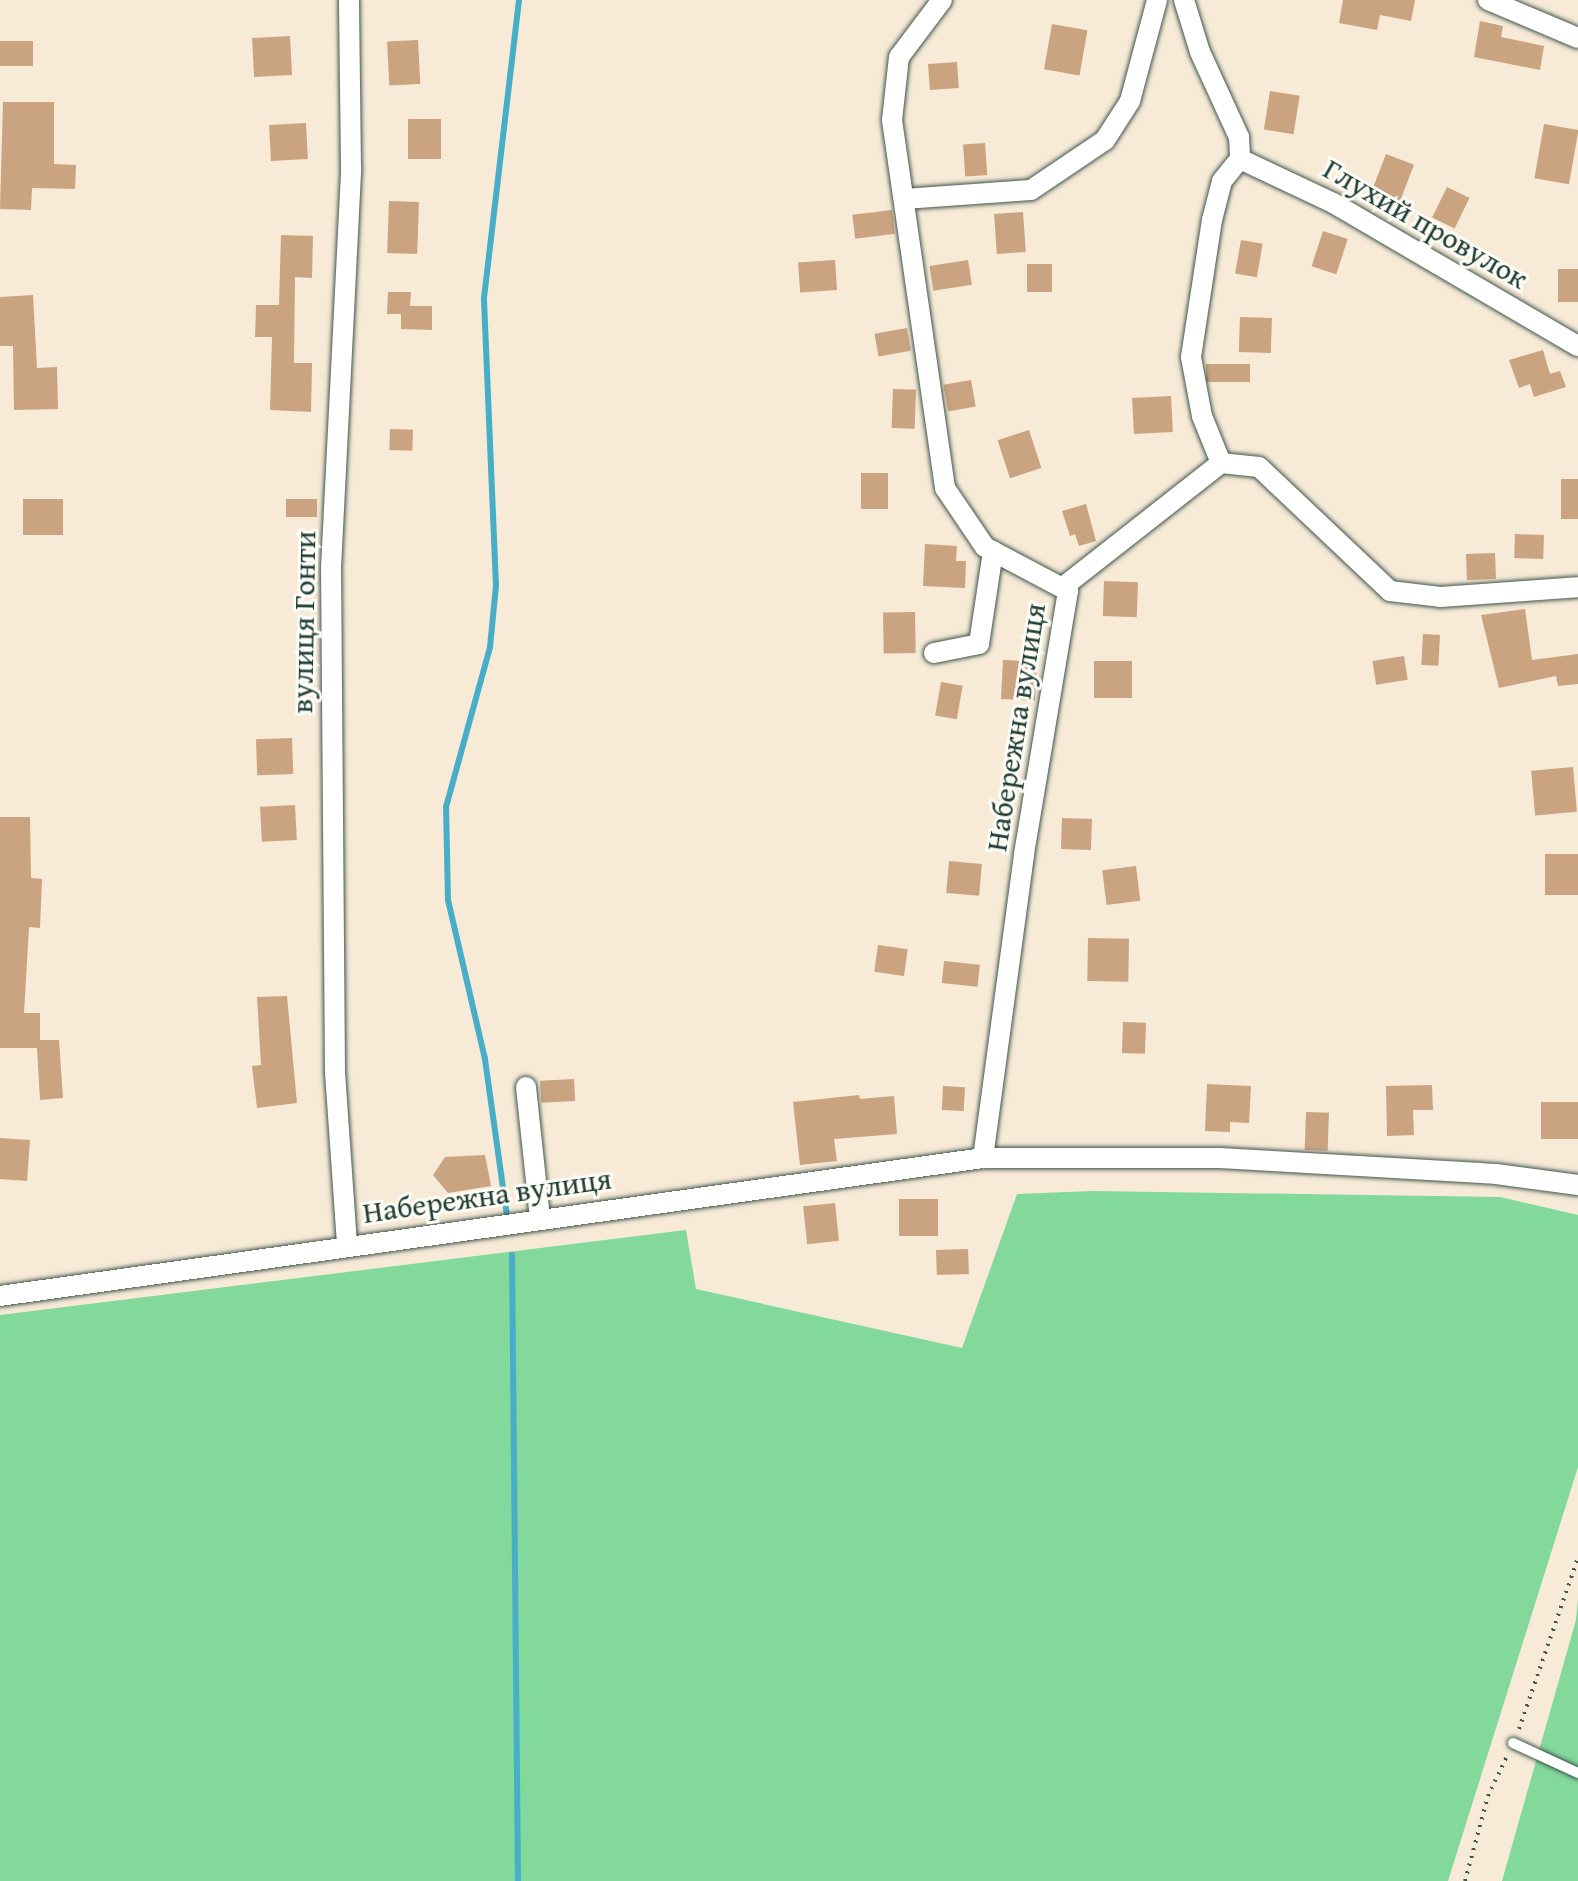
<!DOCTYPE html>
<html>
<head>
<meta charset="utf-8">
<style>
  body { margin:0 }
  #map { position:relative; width:1578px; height:1881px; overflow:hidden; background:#f7ead7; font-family:"Gentium Book Plus",serif }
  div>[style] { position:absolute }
  .green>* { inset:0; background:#83d89b }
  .stream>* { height:6px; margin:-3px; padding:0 3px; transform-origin:3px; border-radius:3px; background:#48aec8 }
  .building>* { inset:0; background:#caa381; transform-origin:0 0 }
  .path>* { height:4px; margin-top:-2px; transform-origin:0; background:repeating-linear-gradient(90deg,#3f574c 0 2px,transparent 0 8px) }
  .roads { filter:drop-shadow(0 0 2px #3f574c) drop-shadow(0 0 2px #3f574c) }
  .lane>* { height:10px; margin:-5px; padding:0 5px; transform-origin:5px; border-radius:5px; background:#fff }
  .street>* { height:20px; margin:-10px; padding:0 10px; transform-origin:10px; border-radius:10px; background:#fff }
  span { translate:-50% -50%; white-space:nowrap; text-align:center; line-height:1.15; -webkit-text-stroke:6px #fdfcf7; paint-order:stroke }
  .street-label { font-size:30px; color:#1f3d34 }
</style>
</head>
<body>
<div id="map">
  <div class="green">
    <i style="clip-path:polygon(1093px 1191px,1500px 1197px,1578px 1215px,1578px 1467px,1448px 1881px,0 1881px,0 1315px,686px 1230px,696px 1289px,962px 1348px,1017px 1194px)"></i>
    <i style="clip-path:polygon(1578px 1598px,1578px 1881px,1502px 1881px,1576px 1620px)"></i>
  </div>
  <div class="stream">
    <i style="left:507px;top:1216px;width:159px;rotate:-98deg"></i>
    <i style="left:485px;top:1059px;width:163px;rotate:-103.1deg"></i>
    <i style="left:448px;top:900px;width:93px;rotate:-91.2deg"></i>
    <i style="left:446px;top:807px;width:166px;rotate:-74.6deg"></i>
    <i style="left:490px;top:647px;width:61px;rotate:-84.4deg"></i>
    <i style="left:496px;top:586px;width:288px;rotate:-92.4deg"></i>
    <i style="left:484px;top:298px;width:300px;rotate:-83.3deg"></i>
    <i style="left:512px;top:1255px;width:626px;rotate:89.45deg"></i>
  </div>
  <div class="building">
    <i style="clip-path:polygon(1343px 0,1415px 0,1411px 21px,1380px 15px,1377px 30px,1339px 23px)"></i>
    <i style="clip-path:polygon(1480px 21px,1503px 26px,1501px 37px,1544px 46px,1540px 70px,1474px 57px)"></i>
    <i style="left:1052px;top:24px;width:36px;height:46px;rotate:10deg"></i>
    <i style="left:290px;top:36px;width:39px;height:38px;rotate:87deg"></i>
    <i style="left:418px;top:40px;width:44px;height:31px;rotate:87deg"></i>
    <i style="left:0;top:41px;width:33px;height:25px"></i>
    <i style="left:957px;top:62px;width:26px;height:29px;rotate:86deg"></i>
    <i style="left:1270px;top:91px;width:30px;height:39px;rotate:9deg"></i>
    <i style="clip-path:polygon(3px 102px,54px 102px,54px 164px,76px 165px,75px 189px,32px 188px,31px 210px,0 209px)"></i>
    <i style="left:408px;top:119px;width:33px;height:40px"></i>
    <i style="left:306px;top:123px;width:36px;height:37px;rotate:87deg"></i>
    <i style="left:1544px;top:124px;width:35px;height:55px;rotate:10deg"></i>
    <i style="left:985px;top:143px;width:32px;height:22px;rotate:86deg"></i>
    <i style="left:1386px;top:154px;width:30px;height:44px;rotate:21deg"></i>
    <i style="left:1447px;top:187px;width:25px;height:34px;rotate:26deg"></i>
    <i style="left:389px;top:201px;width:30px;height:52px;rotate:2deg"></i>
    <i style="left:892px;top:210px;width:24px;height:40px;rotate:83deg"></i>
    <i style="left:1023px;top:212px;width:40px;height:29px;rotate:86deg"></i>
    <i style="left:1323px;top:231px;width:26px;height:37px;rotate:18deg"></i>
    <i style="clip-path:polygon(281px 235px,313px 236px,312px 278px,295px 277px,294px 363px,312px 363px,311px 412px,270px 410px,272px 337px,255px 337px,256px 305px,279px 305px)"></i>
    <i style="left:1241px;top:240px;width:22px;height:34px;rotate:10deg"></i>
    <i style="left:835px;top:260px;width:30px;height:37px;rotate:86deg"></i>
    <i style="left:968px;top:260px;width:25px;height:39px;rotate:81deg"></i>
    <i style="left:1027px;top:264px;width:25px;height:28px"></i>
    <i style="left:1558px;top:269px;width:20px;height:33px"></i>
    <i style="clip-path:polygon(388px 292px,411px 292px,410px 306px,432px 306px,432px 330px,401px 329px,401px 314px,387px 314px)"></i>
    <i style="clip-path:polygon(33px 295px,37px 368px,57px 367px,58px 409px,14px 410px,13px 346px,0 346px,0 297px)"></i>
    <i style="left:1240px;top:317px;width:32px;height:35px;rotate:2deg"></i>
    <i style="left:907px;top:328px;width:23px;height:33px;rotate:80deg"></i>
    <i style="clip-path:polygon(1543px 350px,1550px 374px,1560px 371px,1566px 387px,1534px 397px,1530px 384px,1519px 388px,1509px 360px)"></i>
    <i style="left:1250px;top:364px;width:18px;height:44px;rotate:90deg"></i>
    <i style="left:971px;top:380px;width:27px;height:28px;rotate:80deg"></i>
    <i style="left:893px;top:389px;width:23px;height:39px;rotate:2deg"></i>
    <i style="left:1171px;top:396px;width:36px;height:39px;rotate:87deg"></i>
    <i style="left:390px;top:429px;width:23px;height:21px;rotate:2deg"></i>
    <i style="left:1029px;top:430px;width:40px;height:33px;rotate:72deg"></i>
    <i style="left:861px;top:473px;width:27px;height:36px"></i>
    <i style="left:1561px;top:479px;width:17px;height:40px"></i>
    <i style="left:23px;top:499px;width:40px;height:36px"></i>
    <i style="left:286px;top:499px;width:31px;height:18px"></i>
    <i style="clip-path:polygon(1086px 504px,1096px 541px,1079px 546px,1075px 534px,1070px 536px,1062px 511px)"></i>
    <i style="left:1515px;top:534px;width:29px;height:24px;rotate:2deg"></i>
    <i style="clip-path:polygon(925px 544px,957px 546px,956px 561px,966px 561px,965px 588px,923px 586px)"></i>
    <i style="left:1495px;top:553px;width:26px;height:29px;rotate:88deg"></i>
    <i style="left:1104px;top:581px;width:34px;height:35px;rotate:2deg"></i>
    <i style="clip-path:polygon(1525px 609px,1532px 660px,1578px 654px,1578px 684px,1558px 686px,1556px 676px,1499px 688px,1481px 615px)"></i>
    <i style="left:915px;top:612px;width:41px;height:32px;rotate:89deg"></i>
    <i style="left:1423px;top:634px;width:17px;height:31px;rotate:3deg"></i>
    <i style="left:1404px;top:656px;width:24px;height:32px;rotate:81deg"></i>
    <i style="left:1003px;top:660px;width:34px;height:39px;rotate:3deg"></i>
    <i style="left:1132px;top:661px;width:37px;height:38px;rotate:90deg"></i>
    <i style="left:941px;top:682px;width:22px;height:34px;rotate:10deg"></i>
    <i style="left:292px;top:738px;width:36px;height:36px;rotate:88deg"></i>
    <i style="left:1573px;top:767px;width:45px;height:42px;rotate:85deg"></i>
    <i style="left:295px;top:805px;width:35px;height:35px;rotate:87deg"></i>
    <i style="clip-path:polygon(0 817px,30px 817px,31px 878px,42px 879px,40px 928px,29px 927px,24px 1013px,40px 1013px,40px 1040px,59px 1040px,63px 1098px,40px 1100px,37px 1048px,0 1048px)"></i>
    <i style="left:1062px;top:818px;width:30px;height:31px;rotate:2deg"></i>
    <i style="left:1578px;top:854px;width:41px;height:33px;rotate:90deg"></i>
    <i style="left:949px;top:861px;width:33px;height:32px;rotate:5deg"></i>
    <i style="left:1136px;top:866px;width:35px;height:34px;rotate:83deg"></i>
    <i style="left:1088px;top:938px;width:41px;height:43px;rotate:1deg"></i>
    <i style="left:878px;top:945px;width:30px;height:27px;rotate:8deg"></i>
    <i style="left:944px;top:961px;width:36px;height:22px;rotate:6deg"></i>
    <i style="clip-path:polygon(287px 996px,297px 1103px,257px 1108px,252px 1066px,261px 1065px,257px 997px)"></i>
    <i style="left:1123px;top:1022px;width:23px;height:31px;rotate:2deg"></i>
    <i style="left:574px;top:1079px;width:22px;height:34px;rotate:87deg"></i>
    <i style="clip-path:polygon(1207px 1084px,1251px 1086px,1249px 1123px,1230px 1122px,1230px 1132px,1205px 1131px)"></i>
    <i style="clip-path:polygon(1432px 1085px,1433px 1110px,1413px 1110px,1414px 1135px,1387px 1136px,1386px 1086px)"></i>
    <i style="left:943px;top:1086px;width:22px;height:24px;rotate:3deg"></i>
    <i style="clip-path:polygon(859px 1095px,860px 1099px,894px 1096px,897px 1134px,834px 1139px,837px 1161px,800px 1165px,793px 1102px)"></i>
    <i style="left:1541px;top:1102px;width:37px;height:37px"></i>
    <i style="left:1306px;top:1112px;width:23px;height:38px;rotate:2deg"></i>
    <i style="left:0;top:1138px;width:30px;height:41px;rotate:4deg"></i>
    <i style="clip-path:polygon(485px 1155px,491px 1186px,448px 1193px,433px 1175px,445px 1157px)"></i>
    <i style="left:899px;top:1199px;width:39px;height:37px"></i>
    <i style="left:835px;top:1203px;width:38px;height:32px;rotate:84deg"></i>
    <i style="left:968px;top:1249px;width:25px;height:32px;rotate:88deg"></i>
  </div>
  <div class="path">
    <i style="left:1519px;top:1729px;width:181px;rotate:-71deg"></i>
    <i style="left:1465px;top:1881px;width:88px;rotate:-74.9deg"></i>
    <i style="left:1488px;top:1796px;width:44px;rotate:-64.6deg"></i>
  </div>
  <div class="roads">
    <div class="lane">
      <i style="left:1513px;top:1743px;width:72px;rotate:24.8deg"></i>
    </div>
    <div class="street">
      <i style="left:942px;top:0;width:71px;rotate:127deg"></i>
      <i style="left:899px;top:57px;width:63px;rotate:96.3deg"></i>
      <i style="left:892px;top:120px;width:372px;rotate:81.8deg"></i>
      <i style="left:945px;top:488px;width:71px;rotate:55.9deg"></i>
      <i style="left:985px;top:547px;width:94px;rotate:27.9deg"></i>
      <i style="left:1068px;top:591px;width:268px;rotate:99.5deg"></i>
      <i style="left:1024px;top:855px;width:306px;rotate:97.7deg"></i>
      <i style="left:1184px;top:0;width:54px;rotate:72.9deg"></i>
      <i style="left:1200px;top:52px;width:94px;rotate:65.4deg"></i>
      <i style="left:1239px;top:137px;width:22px;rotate:87deg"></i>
      <i style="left:1240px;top:159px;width:103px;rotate:25.3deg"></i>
      <i style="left:1333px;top:203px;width:284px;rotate:30.3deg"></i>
      <i style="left:1488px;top:0;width:98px;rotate:22.9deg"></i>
      <i style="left:904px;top:199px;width:127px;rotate:-4.1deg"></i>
      <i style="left:1031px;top:190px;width:89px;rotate:-34deg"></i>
      <i style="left:1105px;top:140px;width:46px;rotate:-57.3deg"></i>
      <i style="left:1130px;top:101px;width:105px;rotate:-75deg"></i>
      <i style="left:1221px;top:463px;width:38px;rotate:6deg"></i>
      <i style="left:1259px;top:467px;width:180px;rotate:43.4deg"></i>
      <i style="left:1390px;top:591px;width:50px;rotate:6.8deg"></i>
      <i style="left:1440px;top:597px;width:138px;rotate:-4.1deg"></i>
      <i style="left:1063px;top:587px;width:201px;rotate:-38.1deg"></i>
      <i style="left:1221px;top:463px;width:51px;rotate:-112deg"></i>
      <i style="left:1202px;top:416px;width:60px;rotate:-100.6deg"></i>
      <i style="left:1191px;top:357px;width:139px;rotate:-81.3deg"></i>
      <i style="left:1212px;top:220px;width:40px;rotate:-75.6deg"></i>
      <i style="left:1222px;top:181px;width:28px;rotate:-51deg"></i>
      <i style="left:934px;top:653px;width:46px;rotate:-11.3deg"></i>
      <i style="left:979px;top:644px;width:94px;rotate:-81.4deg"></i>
      <i style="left:526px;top:1087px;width:132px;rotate:83.9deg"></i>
      <i style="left:347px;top:1244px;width:172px;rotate:-94deg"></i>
      <i style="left:335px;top:1072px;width:504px;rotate:-90.45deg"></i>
      <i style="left:331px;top:568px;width:401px;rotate:-87.1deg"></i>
      <i style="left:351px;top:167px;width:167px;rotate:-90.7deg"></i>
      <i style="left:0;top:1296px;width:993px;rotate:-7.99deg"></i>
      <i style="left:983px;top:1158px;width:237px"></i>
      <i style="left:1220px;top:1158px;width:276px;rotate:3.3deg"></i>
      <i style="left:1496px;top:1174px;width:83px;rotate:7.6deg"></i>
    </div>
  </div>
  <div class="street-label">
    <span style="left:1426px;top:223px;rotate:30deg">Глухий провулок</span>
    <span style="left:303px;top:622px;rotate:-89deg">вулиця Гонти</span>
    <span style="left:1015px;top:727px;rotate:-81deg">Набережна вулиця</span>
    <span style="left:487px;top:1195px;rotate:-8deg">Набережна вулиця</span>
  </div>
</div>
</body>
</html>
